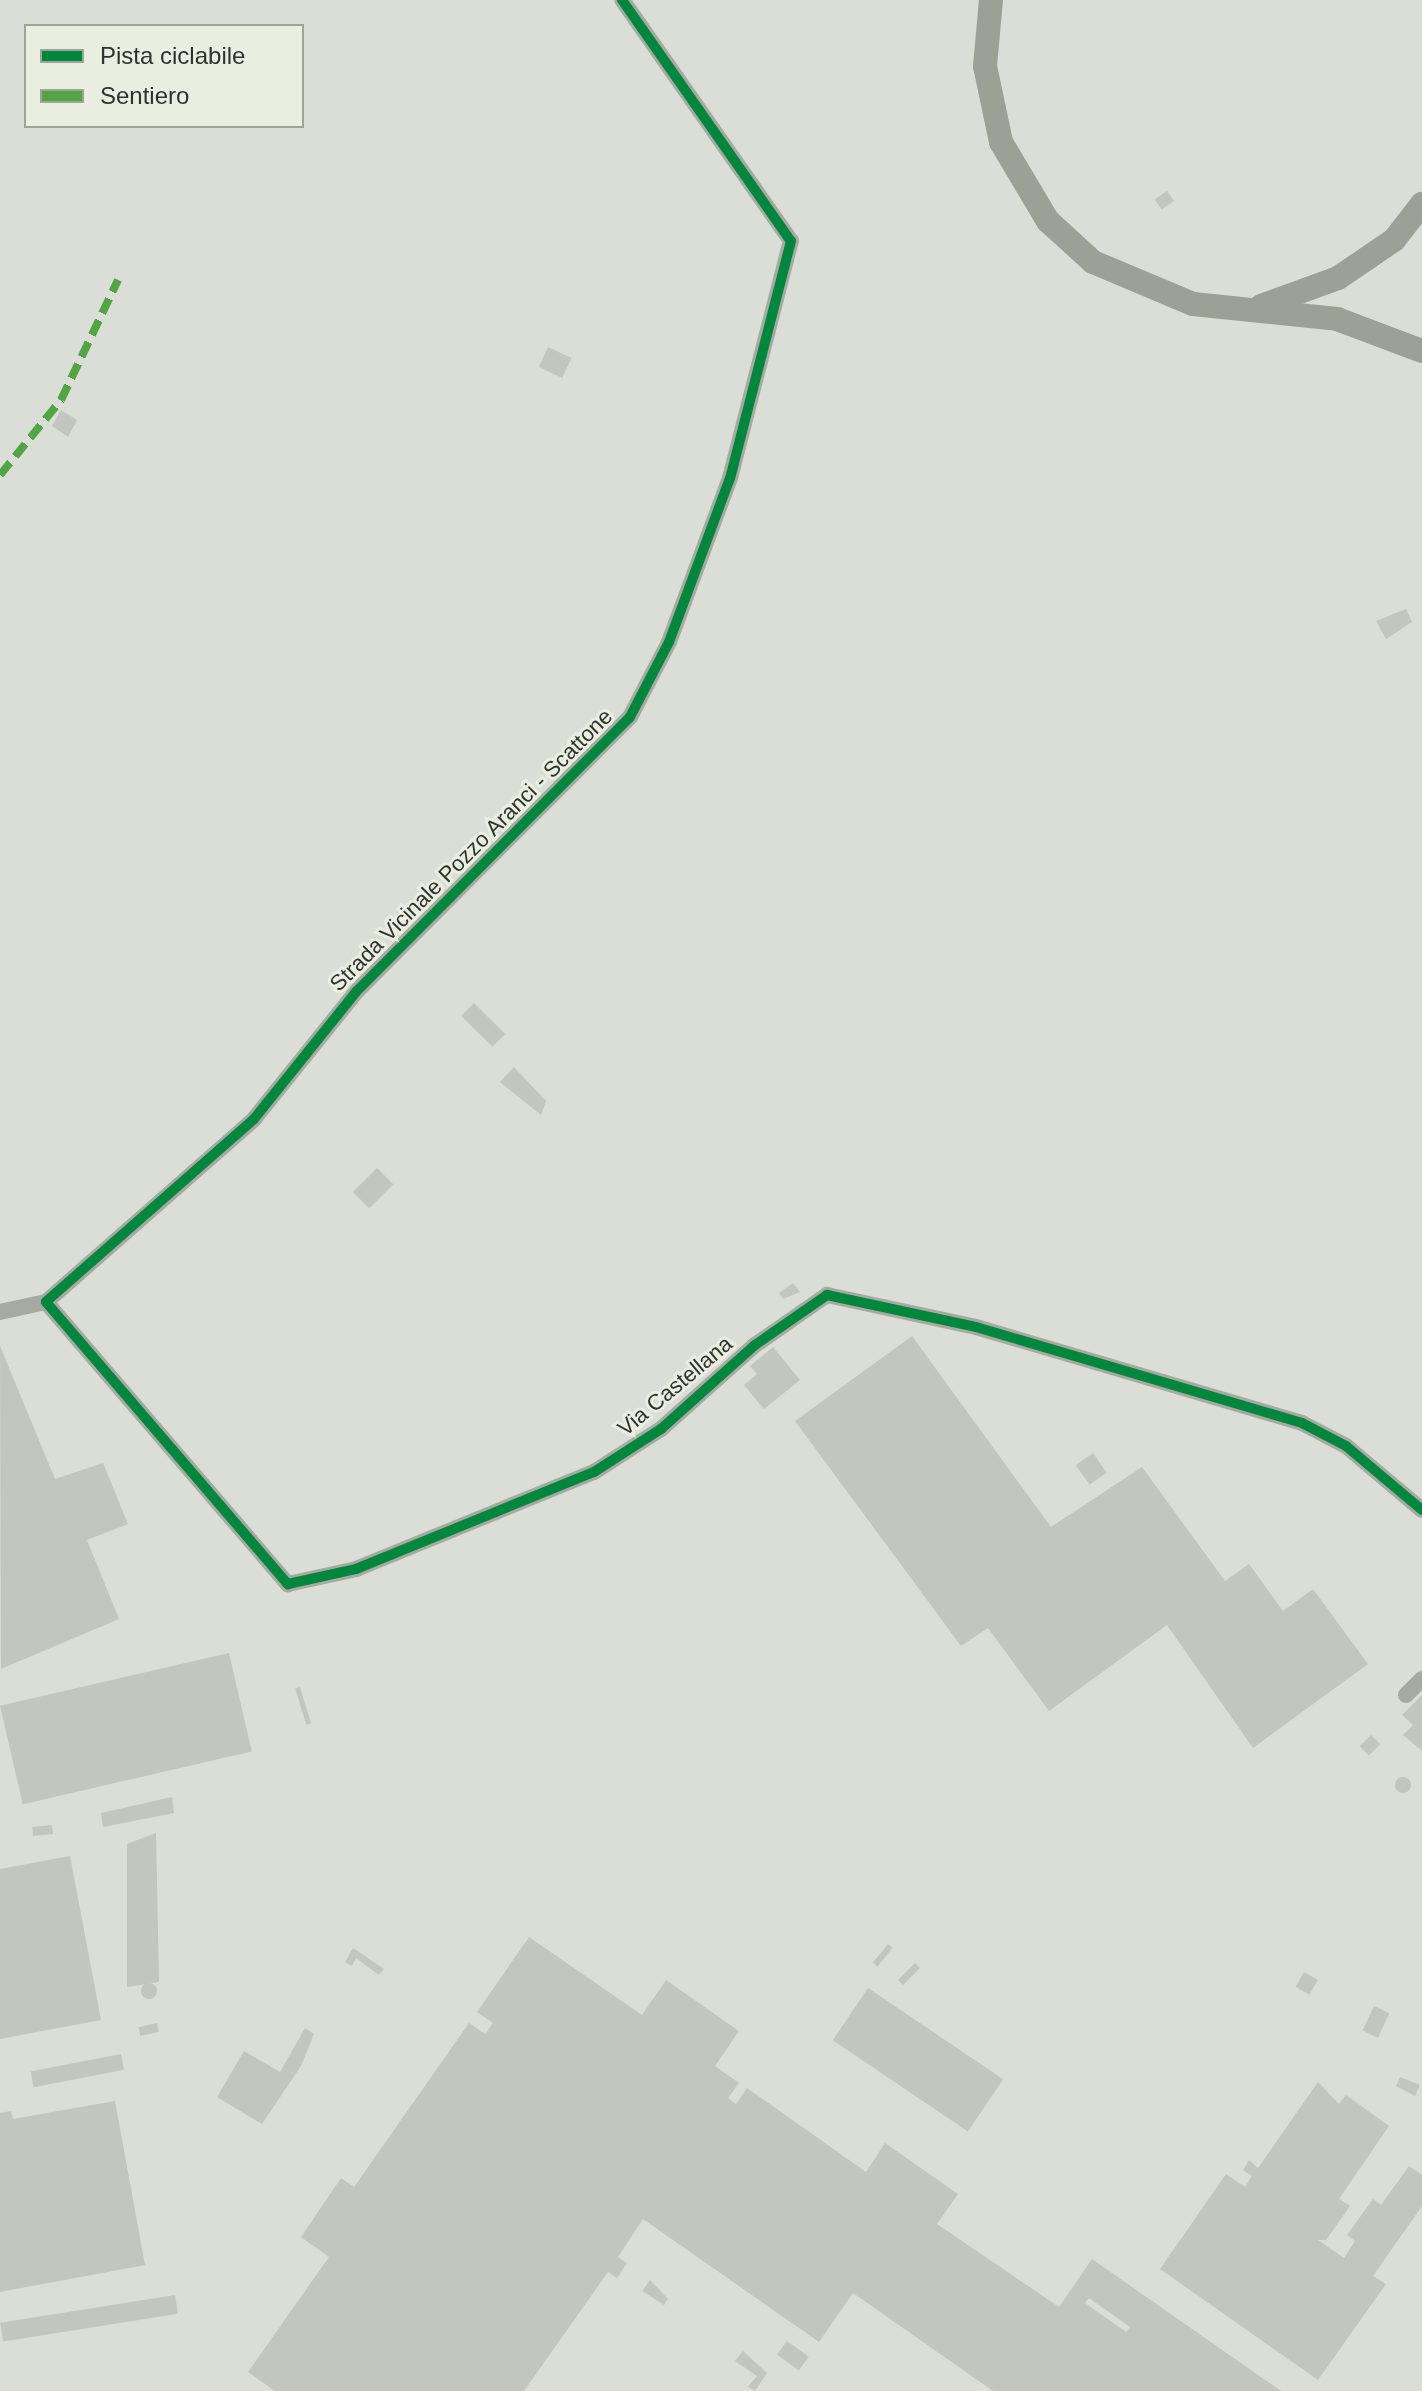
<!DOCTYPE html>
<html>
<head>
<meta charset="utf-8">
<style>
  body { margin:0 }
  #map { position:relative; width:1422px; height:2391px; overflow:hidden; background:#dbded6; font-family:Helvetica,sans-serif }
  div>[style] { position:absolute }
  .building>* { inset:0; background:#c3c5bf; transform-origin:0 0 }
  .round { border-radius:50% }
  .street>* { height:16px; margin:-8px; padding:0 8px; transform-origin:8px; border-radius:8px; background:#a6aaa0 }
  .secondary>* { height:24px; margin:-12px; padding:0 12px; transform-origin:12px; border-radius:12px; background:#9ca095 }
  .quiet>* { height:8px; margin-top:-4px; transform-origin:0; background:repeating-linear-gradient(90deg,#52a543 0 16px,transparent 0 24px) }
  .cycleway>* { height:10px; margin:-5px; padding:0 5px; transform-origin:5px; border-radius:5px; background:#00873e }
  span { translate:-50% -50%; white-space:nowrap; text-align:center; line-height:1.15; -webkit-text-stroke:6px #e9eee0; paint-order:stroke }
  .street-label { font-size:22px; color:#30322d }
  .legend { position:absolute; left:24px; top:24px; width:280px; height:104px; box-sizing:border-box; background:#e9eee0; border:2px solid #9fa398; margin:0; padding:10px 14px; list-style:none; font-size:24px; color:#30322d }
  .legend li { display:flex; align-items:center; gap:16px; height:40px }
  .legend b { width:40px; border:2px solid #9fa398 }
</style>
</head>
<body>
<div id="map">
  <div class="building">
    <i style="left:1167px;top:191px;width:12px;height:15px;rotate:55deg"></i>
    <i style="left:548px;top:347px;width:26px;height:22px;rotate:25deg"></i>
    <i style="clip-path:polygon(61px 410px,77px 420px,68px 437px,52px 426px)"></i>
    <i style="clip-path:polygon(1406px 609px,1412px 622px,1386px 639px,1376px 621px)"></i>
    <i style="left:474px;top:1003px;width:44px;height:18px;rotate:45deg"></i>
    <i style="clip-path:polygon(514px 1067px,546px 1101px,541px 1115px,500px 1082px)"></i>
    <i style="left:377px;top:1168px;width:23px;height:34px;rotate:45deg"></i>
    <i style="clip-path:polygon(793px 1283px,800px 1292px,783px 1299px,779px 1293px)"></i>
    <i style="clip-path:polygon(912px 1336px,1051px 1527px,1142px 1467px,1225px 1581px,1249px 1564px,1283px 1611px,1313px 1589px,1368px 1664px,1253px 1748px,1167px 1625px,1049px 1711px,988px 1628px,961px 1646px,795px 1421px)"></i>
    <i style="clip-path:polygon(0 1346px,55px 1479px,103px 1463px,128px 1524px,87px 1540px,119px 1619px,1px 1669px)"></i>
    <i style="clip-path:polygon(773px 1347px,800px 1380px,764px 1409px,744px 1385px,757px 1374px,750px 1366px)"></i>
    <i style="left:1093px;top:1453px;width:24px;height:21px;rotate:55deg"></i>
    <i style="left:229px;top:1653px;width:101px;height:235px;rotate:77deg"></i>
    <i style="left:300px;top:1687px;width:38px;height:5px;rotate:73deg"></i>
    <i style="clip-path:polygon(1422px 1695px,1422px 1751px,1403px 1735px,1413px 1725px,1402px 1715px)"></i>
    <i style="left:1371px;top:1735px;width:13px;height:16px;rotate:45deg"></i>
    <i class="round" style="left:1395px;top:1777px;width:16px;height:16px"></i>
    <i style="clip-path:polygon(172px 1797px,174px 1813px,103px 1827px,101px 1813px)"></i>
    <i style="left:52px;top:1825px;width:9px;height:20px;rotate:84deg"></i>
    <i style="clip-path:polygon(156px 1833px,159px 1982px,127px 1987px,127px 1844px)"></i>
    <i style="clip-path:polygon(70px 1856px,101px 2020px,0 2039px,0 1869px)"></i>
    <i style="clip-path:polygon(evenodd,529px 1937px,642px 2015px,666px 1980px,739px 2031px,715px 2066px,739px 2083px,728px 2098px,736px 2104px,747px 2088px,866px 2172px,885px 2143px,958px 2194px,937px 2224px,1059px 2307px,1092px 2259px,1281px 2391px,993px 2391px,853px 2293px,819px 2342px,643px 2219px,618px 2257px,627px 2263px,617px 2278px,608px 2272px,524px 2391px,275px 2391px,248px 2372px,329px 2257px,301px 2237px,341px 2178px,354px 2187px,469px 2023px,485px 2034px,493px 2023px,477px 2012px,529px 1937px,1089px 2298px,1130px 2327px,1126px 2332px,1085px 2303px,1089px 2298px)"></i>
    <i style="left:888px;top:1944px;width:6px;height:24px;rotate:39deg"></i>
    <i style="clip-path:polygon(353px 1948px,384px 1969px,379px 1975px,356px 1958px,352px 1966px,345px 1962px)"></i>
    <i style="left:915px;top:1963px;width:7px;height:24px;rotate:45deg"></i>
    <i style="left:1304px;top:1972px;width:16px;height:17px;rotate:30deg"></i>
    <i class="round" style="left:141px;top:1983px;width:16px;height:16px"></i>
    <i style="left:868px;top:1988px;width:163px;height:63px;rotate:34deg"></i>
    <i style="left:1374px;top:2006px;width:17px;height:27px;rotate:25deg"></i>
    <i style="left:157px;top:2023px;width:9px;height:19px;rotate:77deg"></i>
    <i style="clip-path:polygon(305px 2028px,314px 2034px,301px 2066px,262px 2124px,217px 2097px,244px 2051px,280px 2072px)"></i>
    <i style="left:121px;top:2054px;width:16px;height:92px;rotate:79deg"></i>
    <i style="clip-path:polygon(1400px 2077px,1420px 2085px,1415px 2096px,1396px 2086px)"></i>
    <i style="clip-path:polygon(1318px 2082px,1339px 2104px,1346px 2095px,1389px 2126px,1339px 2199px,1350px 2206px,1326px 2240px,1318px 2240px,1344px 2258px,1355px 2241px,1347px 2235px,1373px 2199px,1381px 2205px,1409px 2166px,1422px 2175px,1422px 2206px,1373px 2276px,1386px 2284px,1318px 2380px,1160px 2269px,1226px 2174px,1245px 2187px,1252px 2176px,1243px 2170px,1249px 2160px,1258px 2168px)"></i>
    <i style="clip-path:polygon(115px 2101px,145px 2265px,0 2292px,0 2113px,11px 2111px,13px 2119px)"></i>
    <i style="clip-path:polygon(650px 2280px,668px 2299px,664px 2305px,642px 2291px)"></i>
    <i style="left:175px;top:2295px;width:19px;height:177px;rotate:81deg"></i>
    <i style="left:787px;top:2341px;width:27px;height:17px;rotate:36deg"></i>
    <i style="clip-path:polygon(743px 2351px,767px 2373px,755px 2391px,748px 2387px,757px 2376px,735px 2361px)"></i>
  </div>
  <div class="street">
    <i style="left:46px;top:1302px;width:372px;rotate:49.4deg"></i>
    <i style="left:288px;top:1584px;width:70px;rotate:-12.4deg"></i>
    <i style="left:356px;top:1569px;width:257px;rotate:-22.2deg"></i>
    <i style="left:594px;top:1472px;width:80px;rotate:-32.7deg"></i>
    <i style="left:661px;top:1429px;width:126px;rotate:-41.8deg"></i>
    <i style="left:755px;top:1345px;width:88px;rotate:-34.8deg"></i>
    <i style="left:827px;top:1295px;width:152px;rotate:12.1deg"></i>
    <i style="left:976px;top:1327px;width:340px;rotate:16.4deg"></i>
    <i style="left:1302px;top:1423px;width:50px;rotate:27.6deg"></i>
    <i style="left:1346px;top:1446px;width:99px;rotate:40.1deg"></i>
    <i style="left:46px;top:1302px;width:277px;rotate:-41.3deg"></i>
    <i style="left:254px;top:1119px;width:163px;rotate:-51.2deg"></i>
    <i style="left:356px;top:992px;width:388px;rotate:-45.1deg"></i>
    <i style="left:630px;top:717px;width:85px;rotate:-62.5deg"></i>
    <i style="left:669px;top:642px;width:175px;rotate:-69.6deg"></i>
    <i style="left:730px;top:478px;width:245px;rotate:-75.6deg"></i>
    <i style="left:791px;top:241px;width:294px;rotate:-125deg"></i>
    <i style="left:0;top:1312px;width:47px;rotate:-12.3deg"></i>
    <i style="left:1406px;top:1695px;width:23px;rotate:-45deg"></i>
  </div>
  <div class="secondary">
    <i style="left:991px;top:0;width:66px;rotate:95.2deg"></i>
    <i style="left:985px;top:66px;width:78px;rotate:78.1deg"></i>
    <i style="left:1001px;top:142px;width:92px;rotate:59.3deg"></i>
    <i style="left:1048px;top:221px;width:61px;rotate:42.3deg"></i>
    <i style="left:1093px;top:262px;width:108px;rotate:22.8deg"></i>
    <i style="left:1193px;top:304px;width:145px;rotate:5.9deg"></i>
    <i style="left:1337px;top:319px;width:91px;rotate:20.6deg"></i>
    <i style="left:1261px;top:306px;width:82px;rotate:-20deg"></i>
    <i style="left:1338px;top:278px;width:68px;rotate:-34.2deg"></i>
    <i style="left:1394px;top:240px;width:46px;rotate:-52.1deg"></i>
  </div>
  <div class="quiet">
    <i style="left:0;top:475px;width:97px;rotate:-50.9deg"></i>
    <i style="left:61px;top:400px;width:133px;rotate:-64.6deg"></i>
  </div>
  <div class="cycleway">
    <i style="left:622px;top:0;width:294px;rotate:55deg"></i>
    <i style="left:791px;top:241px;width:245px;rotate:104.4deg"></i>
    <i style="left:730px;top:478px;width:175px;rotate:110.4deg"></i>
    <i style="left:669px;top:642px;width:85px;rotate:117.5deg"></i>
    <i style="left:630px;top:717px;width:388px;rotate:134.9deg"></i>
    <i style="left:356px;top:992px;width:163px;rotate:128.8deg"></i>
    <i style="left:254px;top:1119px;width:277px;rotate:138.7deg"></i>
    <i style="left:46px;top:1302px;width:372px;rotate:49.4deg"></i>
    <i style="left:288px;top:1584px;width:70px;rotate:-12.4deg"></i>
    <i style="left:356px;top:1569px;width:257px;rotate:-22.2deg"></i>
    <i style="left:594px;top:1472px;width:80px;rotate:-32.7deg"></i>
    <i style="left:661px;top:1429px;width:126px;rotate:-41.8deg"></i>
    <i style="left:755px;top:1345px;width:88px;rotate:-34.8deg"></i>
    <i style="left:827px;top:1295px;width:152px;rotate:12.1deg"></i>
    <i style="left:976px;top:1327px;width:340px;rotate:16.4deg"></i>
    <i style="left:1302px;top:1423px;width:50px;rotate:27.6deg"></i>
    <i style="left:1346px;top:1446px;width:99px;rotate:40.1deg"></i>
  </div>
  <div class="street-label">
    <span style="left:471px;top:850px;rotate:-45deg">Strada Vicinale Pozzo Aranci - Scattone</span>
    <span style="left:675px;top:1386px;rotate:-40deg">Via Castellana</span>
  </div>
  <ul class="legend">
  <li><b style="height:10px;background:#00873e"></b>Pista ciclabile</li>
  <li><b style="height:10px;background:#52a543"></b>Sentiero</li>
  </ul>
</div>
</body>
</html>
